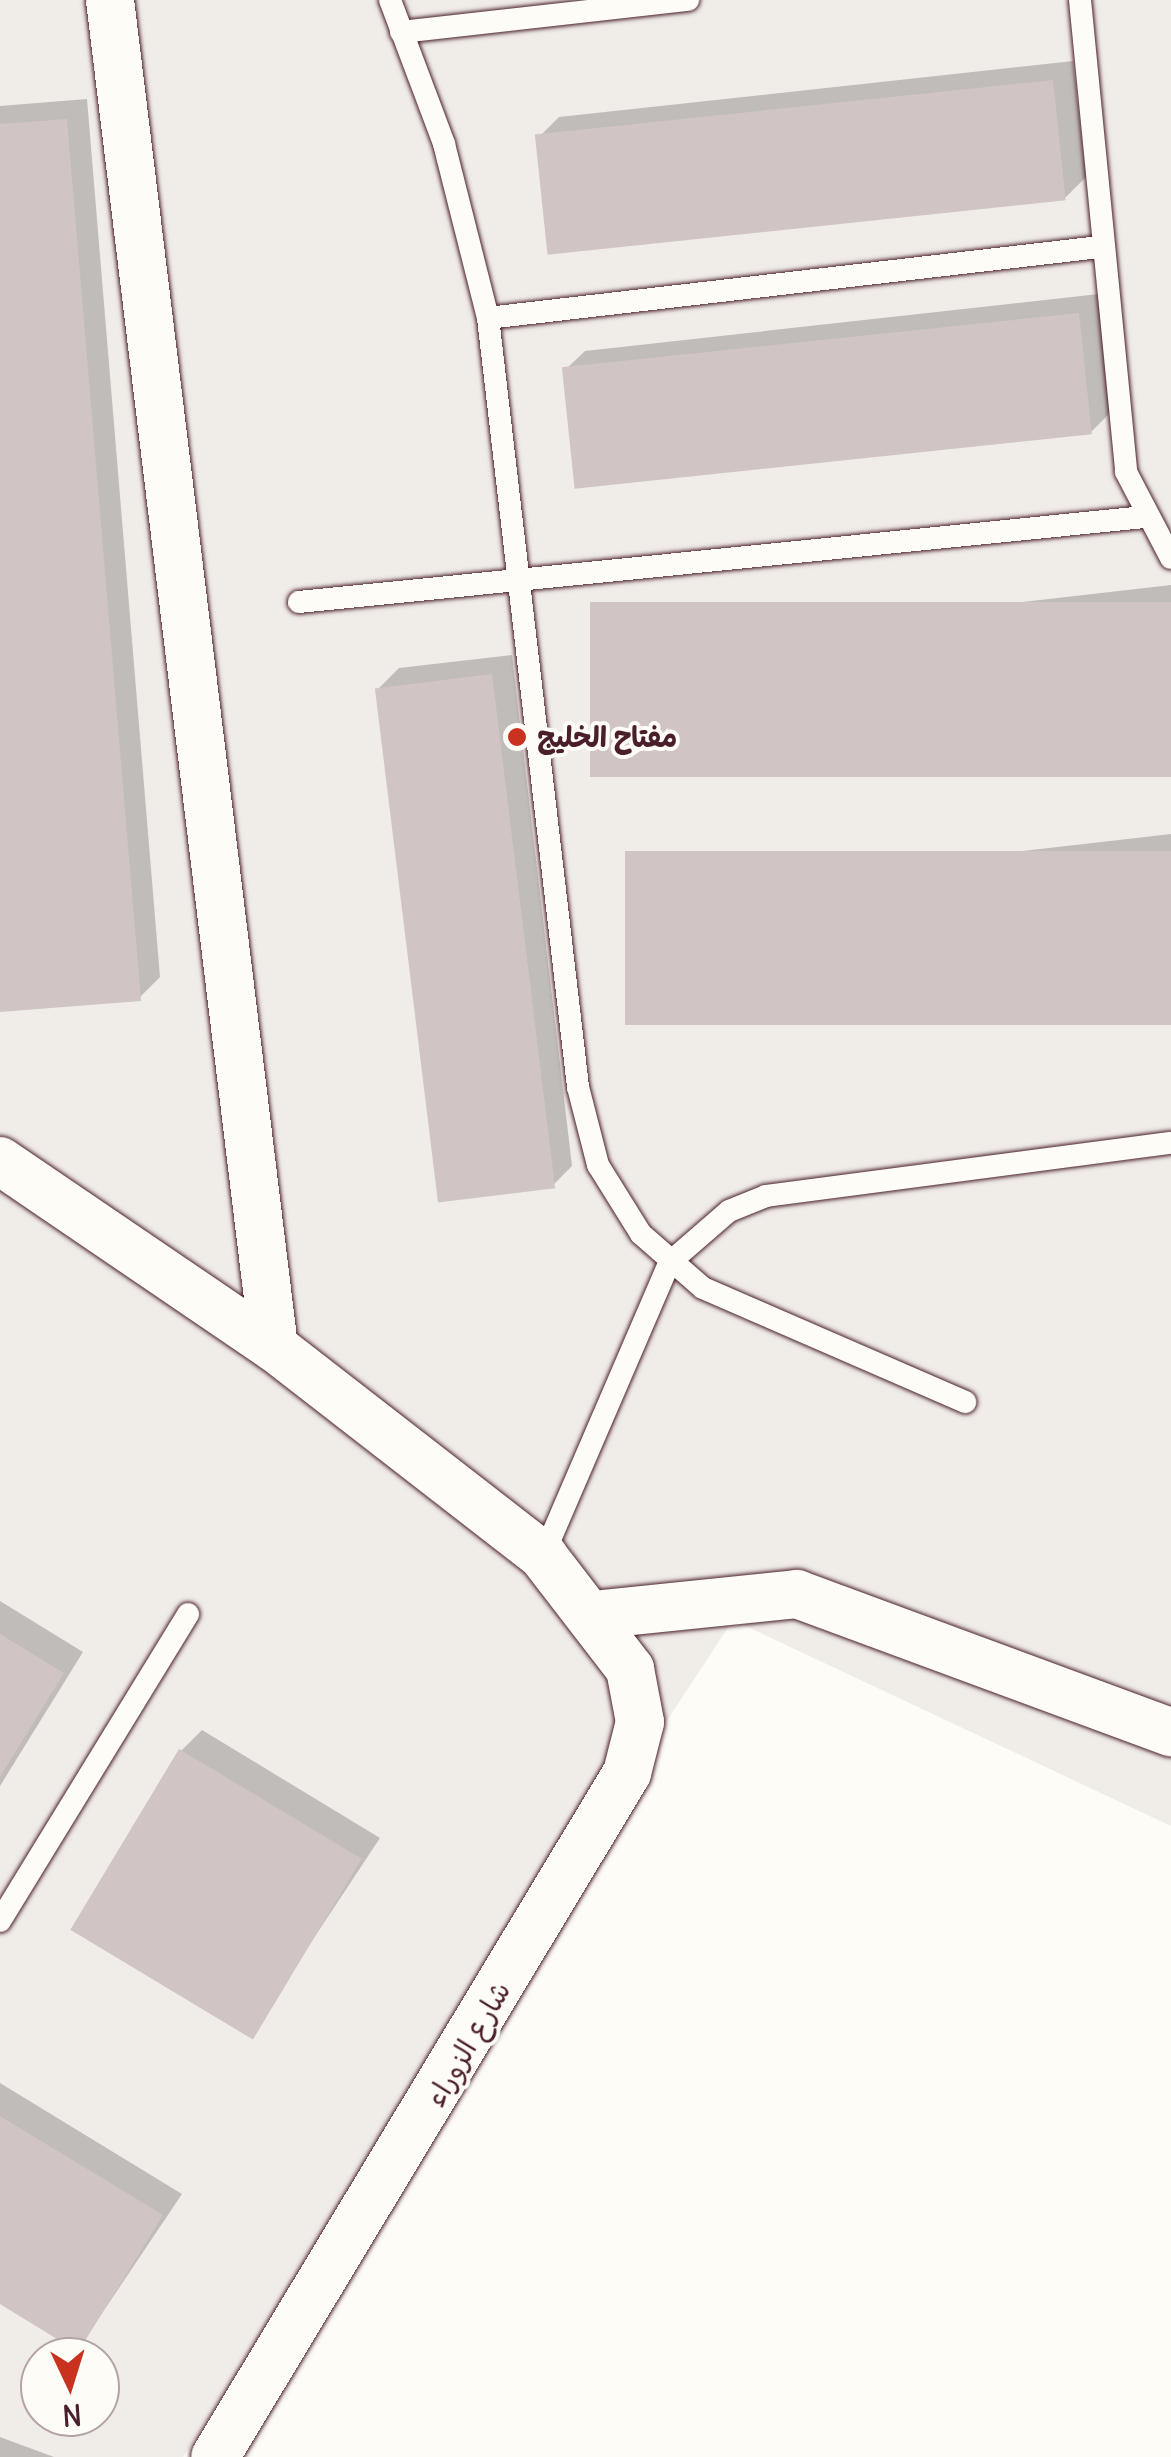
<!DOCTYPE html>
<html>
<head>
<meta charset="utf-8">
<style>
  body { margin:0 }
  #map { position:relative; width:1171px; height:2457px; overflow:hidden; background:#fdfcf7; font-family:Delius,"Playpen Sans Arabic",sans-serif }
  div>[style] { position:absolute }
  .built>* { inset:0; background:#f0ece8 }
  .shadow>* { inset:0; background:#0003 }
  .building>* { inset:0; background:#d0c5c4; transform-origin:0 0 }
  .roads { filter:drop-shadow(0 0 2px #4a1f2b) drop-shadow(0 0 2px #4a1f2b) }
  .lane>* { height:22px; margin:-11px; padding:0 11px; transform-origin:11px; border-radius:11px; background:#fdfcf7 }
  .street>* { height:48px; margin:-24px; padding:0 24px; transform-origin:24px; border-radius:24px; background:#fdfcf7 }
  .dots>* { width:28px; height:28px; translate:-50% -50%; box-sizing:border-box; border:5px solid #fdfcf7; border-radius:50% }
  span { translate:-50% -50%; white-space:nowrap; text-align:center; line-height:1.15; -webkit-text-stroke:8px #fdfcf7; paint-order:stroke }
  .poi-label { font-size:28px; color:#4a1f2b; font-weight:700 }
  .left { translate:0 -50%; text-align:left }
  .street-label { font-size:28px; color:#4a1f2b }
  .north { position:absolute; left:20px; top:2337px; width:100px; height:100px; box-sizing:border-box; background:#fdfcf7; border:2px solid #b5a4a5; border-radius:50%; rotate:176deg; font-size:28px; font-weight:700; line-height:40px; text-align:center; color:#4a1f2b }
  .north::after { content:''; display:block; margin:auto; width:35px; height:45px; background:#c8321e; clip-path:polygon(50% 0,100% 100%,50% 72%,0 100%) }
</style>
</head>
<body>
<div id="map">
  <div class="built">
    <i style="clip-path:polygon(evenodd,0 0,1171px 0,1171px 1826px,733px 1620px,183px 2457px,0 2457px,0 0,40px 2357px,100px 2357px,100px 2417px,40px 2417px,40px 2357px)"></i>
  </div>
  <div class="shadow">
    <i style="clip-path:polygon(1073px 61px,1086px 177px,1065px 198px,538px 138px,559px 117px)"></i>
    <i style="clip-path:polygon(87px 99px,160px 977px,139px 998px,0 1010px,0 106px)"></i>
    <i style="clip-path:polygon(1099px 294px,1112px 411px,1091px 432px,564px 371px,585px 351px)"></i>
    <i style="clip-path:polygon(1171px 585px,1171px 774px,597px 669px,618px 648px)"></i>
    <i style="clip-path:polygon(512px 655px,572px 1166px,551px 1187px,378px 689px,399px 668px)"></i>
    <i style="clip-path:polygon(1171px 834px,1171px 1022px,632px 914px,653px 893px)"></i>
    <i style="clip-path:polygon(0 1601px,83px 1652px,0 1786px)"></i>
    <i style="clip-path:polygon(202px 1730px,380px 1838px,249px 2036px,181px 1751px)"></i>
    <i style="clip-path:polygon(0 2083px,182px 2194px,78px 2349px,0 2301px)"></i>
    <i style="clip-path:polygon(0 2437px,54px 2457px,0 2457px)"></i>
  </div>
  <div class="building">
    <i style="left:1053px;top:80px;width:121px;height:521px;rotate:84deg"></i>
    <i style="clip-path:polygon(67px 119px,141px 1001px,0 1012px,0 124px)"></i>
    <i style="left:1079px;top:313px;width:122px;height:520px;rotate:84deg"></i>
    <i style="left:1171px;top:602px;width:175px;height:581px;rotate:90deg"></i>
    <i style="left:492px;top:674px;width:518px;height:118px;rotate:83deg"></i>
    <i style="left:1171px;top:851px;width:174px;height:546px;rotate:90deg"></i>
    <i style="clip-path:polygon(0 1634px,64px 1673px,0 1777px)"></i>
    <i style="left:179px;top:1749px;width:213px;height:211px;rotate:31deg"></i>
    <i style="clip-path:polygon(0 2116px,163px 2215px,78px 2352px,0 2304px)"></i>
  </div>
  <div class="roads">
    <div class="lane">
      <i style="left:390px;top:0;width:154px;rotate:69.4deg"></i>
      <i style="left:444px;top:144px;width:179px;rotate:75.8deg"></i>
      <i style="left:488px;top:318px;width:774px;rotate:83.32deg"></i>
      <i style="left:578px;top:1087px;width:81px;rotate:75.6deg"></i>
      <i style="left:598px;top:1165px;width:81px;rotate:58.1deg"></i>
      <i style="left:641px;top:1234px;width:82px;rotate:41.1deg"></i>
      <i style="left:703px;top:1288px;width:286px;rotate:23.5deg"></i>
      <i style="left:1080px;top:0;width:474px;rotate:84.4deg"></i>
      <i style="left:1126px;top:472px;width:97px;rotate:62.4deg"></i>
      <i style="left:401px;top:32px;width:289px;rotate:-6.4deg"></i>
      <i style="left:488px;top:318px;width:616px;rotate:-6.62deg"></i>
      <i style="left:299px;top:602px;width:849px;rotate:-5.74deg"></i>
      <i style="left:543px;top:1556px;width:319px;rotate:-66.7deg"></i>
      <i style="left:669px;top:1263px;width:79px;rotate:-40.9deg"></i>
      <i style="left:729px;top:1211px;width:40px;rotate:-22deg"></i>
      <i style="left:766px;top:1196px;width:408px;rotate:-7.5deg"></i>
      <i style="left:0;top:1921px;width:360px;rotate:-58.5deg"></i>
    </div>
    <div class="street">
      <i style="left:110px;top:0;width:1357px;rotate:83.06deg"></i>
      <i style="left:274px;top:1347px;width:341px;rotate:37.8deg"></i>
      <i style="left:543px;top:1556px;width:143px;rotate:52.4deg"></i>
      <i style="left:630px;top:1669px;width:54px;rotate:79.3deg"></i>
      <i style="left:640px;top:1722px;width:53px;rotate:104.3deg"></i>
      <i style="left:627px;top:1773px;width:798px;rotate:121.06deg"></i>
      <i style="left:0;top:1161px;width:331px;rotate:34.2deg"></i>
      <i style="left:594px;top:1615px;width:204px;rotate:-5.9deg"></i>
      <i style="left:797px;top:1594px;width:399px;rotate:20.3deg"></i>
    </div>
  </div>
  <div class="dots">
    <i style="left:517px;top:737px;background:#c8321e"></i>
  </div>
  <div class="poi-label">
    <span class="left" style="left:537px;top:737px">مفتاح الخليج</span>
  </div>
  <div class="street-label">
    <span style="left:468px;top:2044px;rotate:-60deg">شارع الزوراء</span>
  </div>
  <div class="north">N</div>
</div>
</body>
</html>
